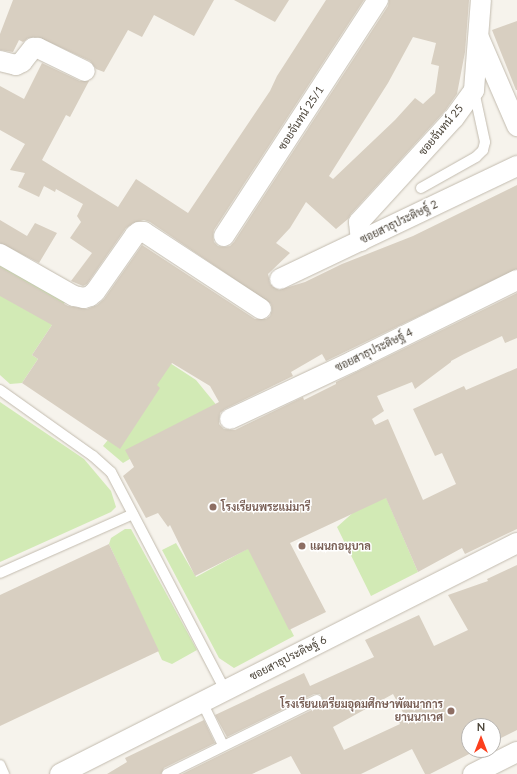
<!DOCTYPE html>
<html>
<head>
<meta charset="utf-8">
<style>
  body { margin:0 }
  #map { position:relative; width:517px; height:774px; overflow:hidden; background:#f6f3ec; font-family:Lato,Sarabun,sans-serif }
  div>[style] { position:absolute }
  .green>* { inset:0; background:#d2eab5 }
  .building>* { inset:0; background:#d8cfc1 }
  .roads { filter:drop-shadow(0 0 1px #c2bbae) drop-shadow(0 0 1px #c2bbae) }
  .service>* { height:10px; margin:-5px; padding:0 5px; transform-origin:5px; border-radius:5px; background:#fff }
  .minor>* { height:20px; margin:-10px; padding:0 10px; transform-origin:10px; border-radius:10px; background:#fff }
  .dots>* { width:11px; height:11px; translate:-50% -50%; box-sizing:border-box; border:2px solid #fff; border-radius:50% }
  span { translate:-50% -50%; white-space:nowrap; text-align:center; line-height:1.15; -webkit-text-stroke:3px #fff; paint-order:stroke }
  .street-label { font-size:11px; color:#4b4439 }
  .education-label { font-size:11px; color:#785e54; font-weight:700 }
  .left { translate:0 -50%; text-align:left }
  .right { translate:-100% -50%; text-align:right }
  .north { position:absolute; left:461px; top:718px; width:40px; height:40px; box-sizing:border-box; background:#fff; border:1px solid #b7b4b0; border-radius:50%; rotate:0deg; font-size:11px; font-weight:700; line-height:16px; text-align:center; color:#4b4439 }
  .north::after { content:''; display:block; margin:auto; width:14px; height:18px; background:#fc3f1d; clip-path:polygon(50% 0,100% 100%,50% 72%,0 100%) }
</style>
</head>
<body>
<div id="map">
  <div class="green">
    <i style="clip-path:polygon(0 257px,68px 296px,56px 319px,32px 355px,38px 359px,22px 383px,10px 384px,0 375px)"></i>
    <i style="clip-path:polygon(170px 363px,196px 380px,218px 407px,123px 463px,103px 446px)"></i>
    <i style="clip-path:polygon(0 402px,84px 459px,111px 491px,116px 507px,111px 512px,0 562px)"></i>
    <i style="clip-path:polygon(365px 448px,418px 572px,371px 596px,337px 527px,366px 501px)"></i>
    <i style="clip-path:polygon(125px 529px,131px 529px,197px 650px,172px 664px,162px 660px,109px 544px,111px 538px)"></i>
    <i style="clip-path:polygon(176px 543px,196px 577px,249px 548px,294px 636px,234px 668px,219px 658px,162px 550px)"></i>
  </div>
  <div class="building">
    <i style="clip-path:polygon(13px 0,214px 0,194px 36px,154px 15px,142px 37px,128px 30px,104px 72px,96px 69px,90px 61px,38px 37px,28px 38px,23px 42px,19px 40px,13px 52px,0 50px,0 34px)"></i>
    <i style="clip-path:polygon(234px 0,289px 0,275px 22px)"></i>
    <i style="clip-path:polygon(evenodd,326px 0,364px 0,214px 230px,213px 236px,214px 242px,218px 246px,224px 247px,230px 246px,234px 242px,388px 6px,389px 0,469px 0,465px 52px,457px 94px,445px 111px,351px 214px,348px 219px,336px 229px,306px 202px,290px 228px,276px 243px,290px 253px,268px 274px,269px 278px,270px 284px,279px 290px,305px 282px,342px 264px,413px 236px,517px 185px,517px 269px,326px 361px,322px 354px,291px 372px,293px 376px,225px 409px,220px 413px,219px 424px,224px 429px,235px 430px,303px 397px,304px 400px,336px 384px,336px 382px,517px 293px,517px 338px,505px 343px,502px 336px,464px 354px,451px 361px,451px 362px,415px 389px,412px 382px,377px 396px,384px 411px,372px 419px,375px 425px,388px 419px,423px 500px,456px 484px,442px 453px,435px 456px,413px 409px,464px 386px,466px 390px,517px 368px,517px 529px,465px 554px,462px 548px,418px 572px,386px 498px,290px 543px,326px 612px,289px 630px,248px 549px,195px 576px,170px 525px,168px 527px,158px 513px,146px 518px,123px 476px,134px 467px,125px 450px,219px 402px,210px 386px,172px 363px,157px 385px,160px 388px,120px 449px,22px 383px,38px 359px,32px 355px,52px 325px,0 296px,0 267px,68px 306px,87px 309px,97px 305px,104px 299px,142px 245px,255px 319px,266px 319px,270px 316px,272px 310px,271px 304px,150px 222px,144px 220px,133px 223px,126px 228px,87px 284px,83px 286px,71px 281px,92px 253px,70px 238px,81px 222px,77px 216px,83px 204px,56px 189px,55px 192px,44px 186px,39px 197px,18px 187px,25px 173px,10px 170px,25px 144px,0 130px,0 86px,24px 99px,42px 63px,80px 81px,89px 81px,70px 117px,66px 115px,42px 160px,118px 207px,136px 179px,188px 213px,270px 91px,277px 76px,326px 0,413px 37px,436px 43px,431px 64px,439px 66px,435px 93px,423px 104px,415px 98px,395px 120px,333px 179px,329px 176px,388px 83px,413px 37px)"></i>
    <i style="clip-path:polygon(517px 21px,517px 90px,516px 90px,492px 30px)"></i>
    <i style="clip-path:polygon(0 220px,27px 236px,35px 223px,57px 233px,39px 263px,0 243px)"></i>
    <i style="clip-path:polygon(109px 544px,159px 651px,0 726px,0 595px)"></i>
    <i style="clip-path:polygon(evenodd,517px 565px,517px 730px,493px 742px,493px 726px,469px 726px,469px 750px,477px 750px,430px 774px,425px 774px,412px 749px,361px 774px,301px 774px,291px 756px,252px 774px,182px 774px,320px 706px,323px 700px,320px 694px,314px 694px,227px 737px,215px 715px,304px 673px,310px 686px,374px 657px,365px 640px,419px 615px,434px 646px,468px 630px,448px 595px,488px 581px,487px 579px,517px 565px,393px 694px,406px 718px,399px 722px,400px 724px,344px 750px,333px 727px,393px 694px)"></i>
    <i style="clip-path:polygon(204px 720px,215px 743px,164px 768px,161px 774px,107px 774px,127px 762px,125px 758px)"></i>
  </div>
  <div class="roads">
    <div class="service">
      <i style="left:421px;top:188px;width:63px;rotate:-29.4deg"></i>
      <i style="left:476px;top:157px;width:10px;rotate:-45deg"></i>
      <i style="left:483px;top:150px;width:8px;rotate:-76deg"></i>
      <i style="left:485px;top:142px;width:52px;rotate:-102.2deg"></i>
      <i style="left:0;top:390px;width:114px;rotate:35.4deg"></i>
      <i style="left:93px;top:456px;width:24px;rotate:42deg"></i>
      <i style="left:111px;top:472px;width:246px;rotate:62.4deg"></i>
      <i style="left:0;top:573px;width:145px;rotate:-23.9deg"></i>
      <i style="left:202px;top:702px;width:48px;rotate:64deg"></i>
      <i style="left:0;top:765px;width:10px;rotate:66deg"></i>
      <i style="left:167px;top:774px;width:167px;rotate:-26.3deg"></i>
    </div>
    <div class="minor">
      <i style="left:479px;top:38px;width:96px;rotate:66.6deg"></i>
      <i style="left:0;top:61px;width:16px;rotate:14deg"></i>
      <i style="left:16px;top:65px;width:7px;rotate:-27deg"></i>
      <i style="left:22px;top:62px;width:18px;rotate:-52deg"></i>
      <i style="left:33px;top:48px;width:5px"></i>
      <i style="left:38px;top:48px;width:52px;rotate:26.1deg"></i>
      <i style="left:224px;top:236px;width:282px;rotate:-56.9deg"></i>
      <i style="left:361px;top:241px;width:19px;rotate:-96deg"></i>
      <i style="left:359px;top:222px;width:141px;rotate:-47.6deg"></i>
      <i style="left:454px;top:118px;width:34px;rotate:-54deg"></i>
      <i style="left:474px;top:90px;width:90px;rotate:-85.6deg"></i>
      <i style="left:0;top:254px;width:85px;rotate:29.6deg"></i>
      <i style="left:74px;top:296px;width:10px;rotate:11deg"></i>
      <i style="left:84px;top:298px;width:6px;rotate:-18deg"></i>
      <i style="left:90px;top:296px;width:6px;rotate:-39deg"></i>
      <i style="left:95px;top:292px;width:70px;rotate:-54.9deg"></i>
      <i style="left:135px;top:235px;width:5px;rotate:-37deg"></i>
      <i style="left:139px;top:232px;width:5px"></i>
      <i style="left:144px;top:232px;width:140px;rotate:33.3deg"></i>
      <i style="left:280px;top:279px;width:263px;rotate:-25.5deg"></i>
      <i style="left:230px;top:419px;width:136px;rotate:-25.2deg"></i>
      <i style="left:353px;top:361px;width:183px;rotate:-26.3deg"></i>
      <i style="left:60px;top:774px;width:512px;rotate:-26.82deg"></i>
      <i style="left:473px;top:774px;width:49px;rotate:-26.6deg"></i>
    </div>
  </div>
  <div class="dots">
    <i style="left:213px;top:507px;background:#8d6e63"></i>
    <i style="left:302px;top:546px;background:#8d6e63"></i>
    <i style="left:451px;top:711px;background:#8d6e63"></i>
  </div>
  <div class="street-label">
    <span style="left:301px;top:118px;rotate:-57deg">ซอยจันทน์ 25/1</span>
    <span style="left:441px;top:130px;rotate:-50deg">ซอยจันทน์ 25</span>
    <span style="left:399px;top:222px;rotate:-26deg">ซอยสาธุประดิษฐ์ 2</span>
    <span style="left:374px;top:350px;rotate:-26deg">ซอยสาธุประดิษฐ์ 4</span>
    <span style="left:288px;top:658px;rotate:-27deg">ซอยสาธุประดิษฐ์ 6</span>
  </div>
  <div class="education-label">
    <span class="left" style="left:221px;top:507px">โรงเรียนพระแม่มารี</span>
    <span class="left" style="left:310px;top:546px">แผนกอนุบาล</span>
    <span class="right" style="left:443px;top:711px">โรงเรียนเตรียมอุดมศึกษาพัฒนาการ<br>ยานนาเวศ</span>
  </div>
  <div class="north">N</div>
</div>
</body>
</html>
